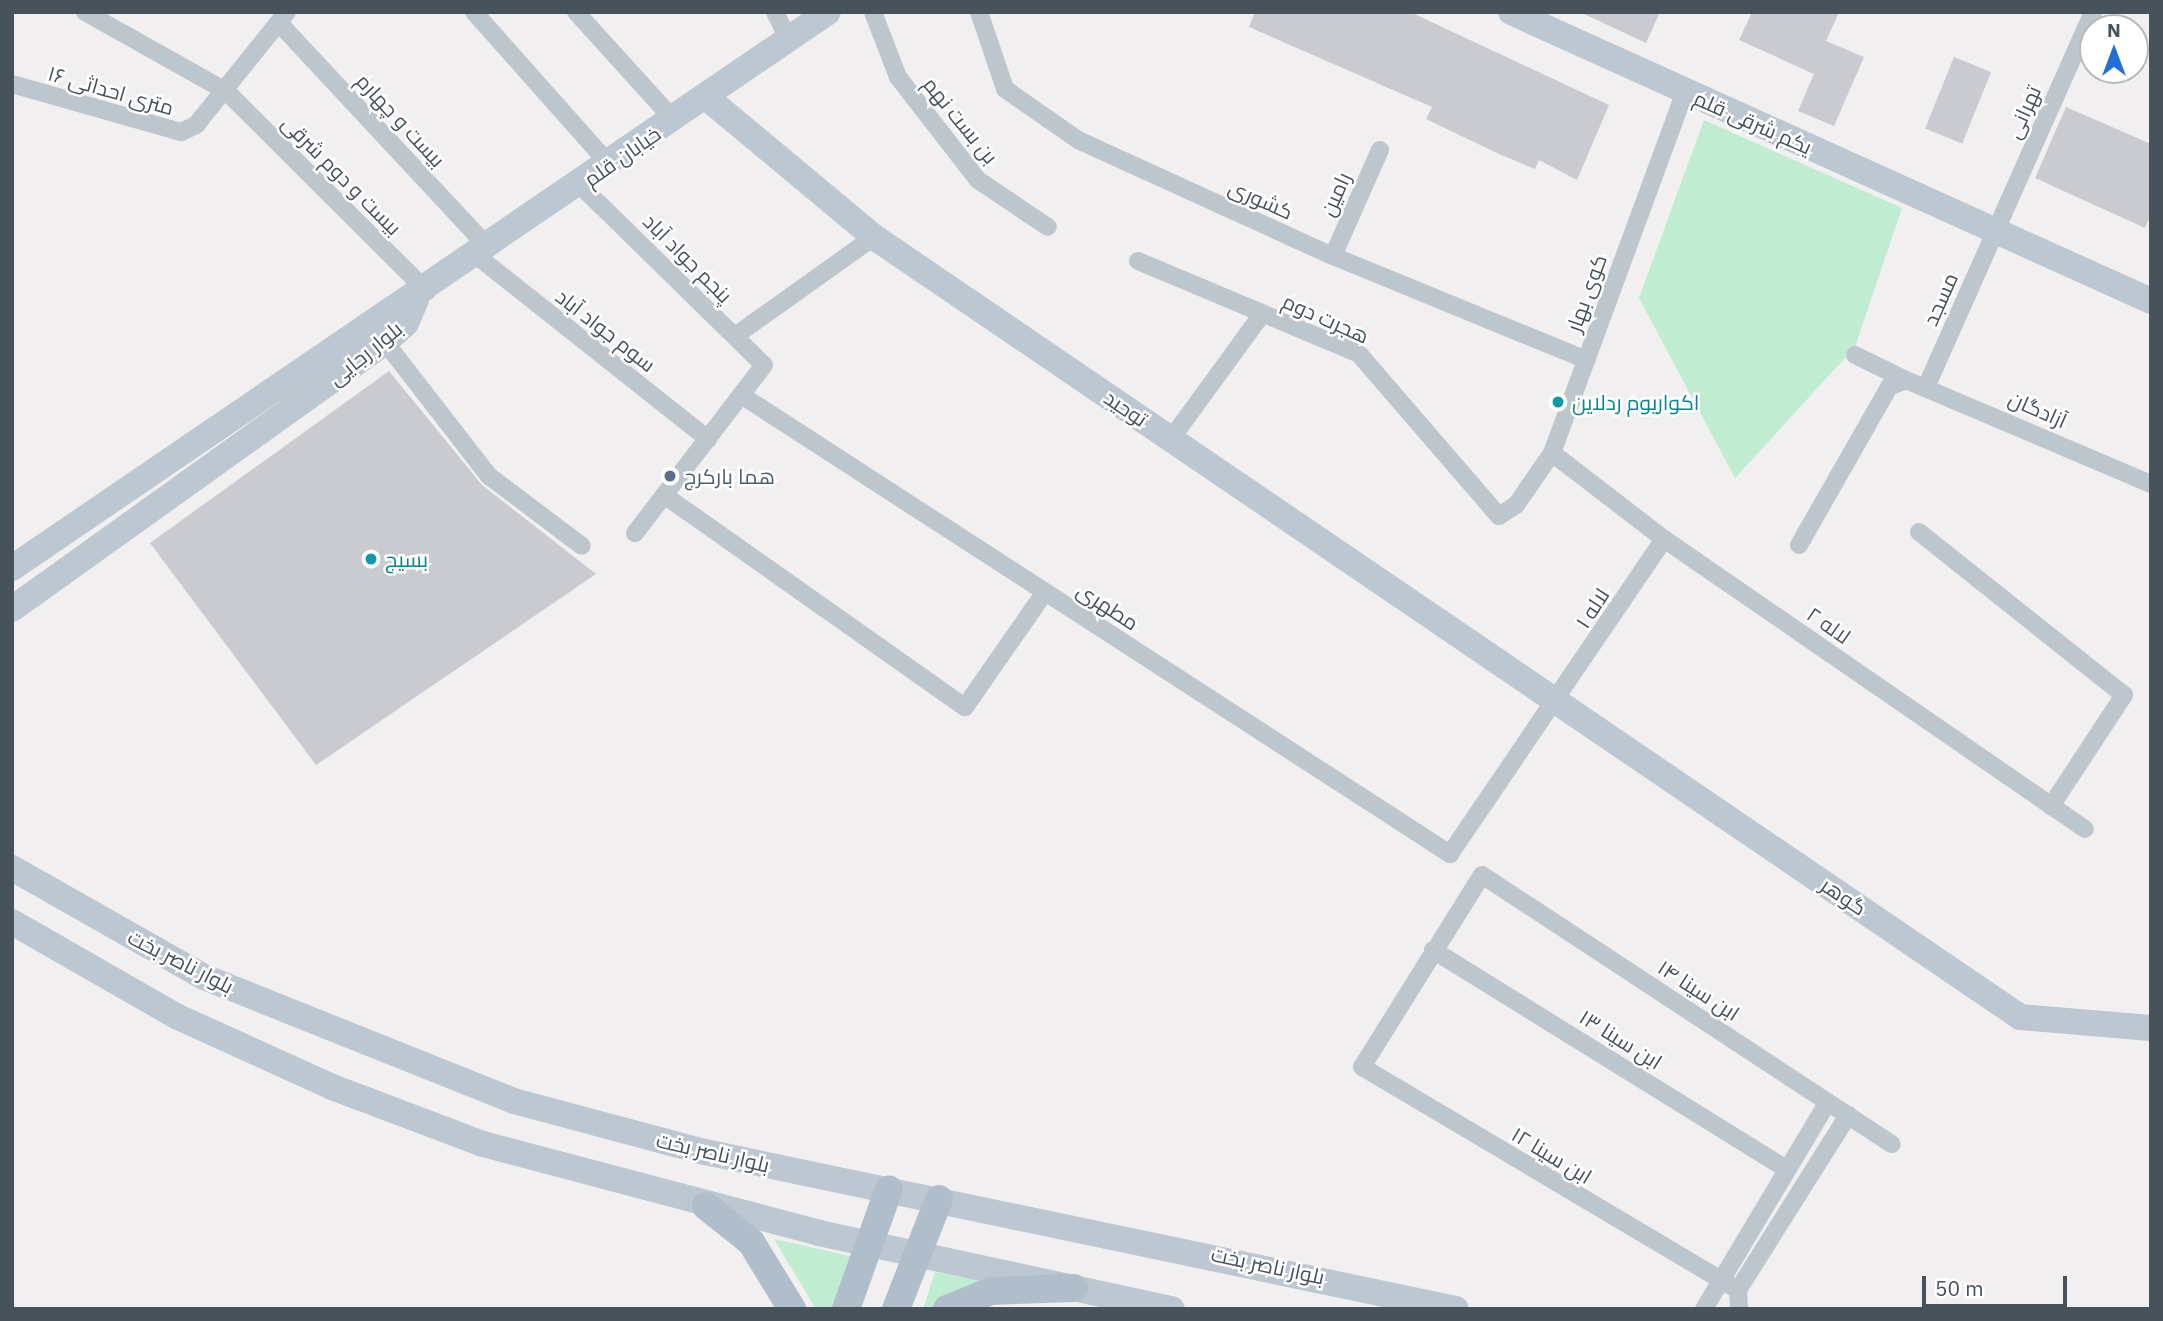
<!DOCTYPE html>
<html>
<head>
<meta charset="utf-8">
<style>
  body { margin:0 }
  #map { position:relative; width:2163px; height:1321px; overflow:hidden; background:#f1efef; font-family:"IBM Plex Sans",Cairo,sans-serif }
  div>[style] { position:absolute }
  .green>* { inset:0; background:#c0ecd2 }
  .building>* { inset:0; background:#c9cbd1; transform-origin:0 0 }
  .street>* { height:18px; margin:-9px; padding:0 9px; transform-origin:9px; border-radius:9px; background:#bec6cd }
  .secondary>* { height:26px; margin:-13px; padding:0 13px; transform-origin:13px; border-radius:13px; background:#bdc7d1 }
  .primary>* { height:28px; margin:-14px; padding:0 14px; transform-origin:14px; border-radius:14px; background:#b0becc }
  .dots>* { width:19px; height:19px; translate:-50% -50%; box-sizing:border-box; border:4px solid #fff; border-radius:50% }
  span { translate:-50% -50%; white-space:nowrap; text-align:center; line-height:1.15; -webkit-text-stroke:5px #fff; paint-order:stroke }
  .street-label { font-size:21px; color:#48525b }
  .culture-label { font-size:21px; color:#0d838f }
  .left { translate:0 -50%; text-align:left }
  .service-label { font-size:21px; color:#4e5e75 }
  .frame { position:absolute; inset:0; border:14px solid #48525b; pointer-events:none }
  .north { position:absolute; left:2079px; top:14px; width:70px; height:70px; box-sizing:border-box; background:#fff; border:2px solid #b6babd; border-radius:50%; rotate:0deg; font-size:19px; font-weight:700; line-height:28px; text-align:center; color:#48525b }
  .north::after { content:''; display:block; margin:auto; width:24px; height:32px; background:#246fd6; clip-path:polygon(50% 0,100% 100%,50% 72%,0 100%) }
  .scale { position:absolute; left:1922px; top:1276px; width:145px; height:32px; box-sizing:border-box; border:4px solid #48525b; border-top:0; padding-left:9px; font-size:21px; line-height:24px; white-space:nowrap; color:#48525b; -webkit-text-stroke:5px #fff; paint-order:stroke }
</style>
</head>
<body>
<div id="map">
  <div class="green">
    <i style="clip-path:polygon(1704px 120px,1902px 208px,1855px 347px,1735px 478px,1639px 298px)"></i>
    <i style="clip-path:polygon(774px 1239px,854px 1257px,832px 1309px,816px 1309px)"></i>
    <i style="clip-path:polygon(935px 1272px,991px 1283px,939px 1309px,923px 1309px)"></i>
  </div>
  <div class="building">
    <i style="clip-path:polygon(1255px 12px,1410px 12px,1609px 105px,1577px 180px,1539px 160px,1535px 169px,1499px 154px,1426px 119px,1432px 107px,1249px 27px)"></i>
    <i style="clip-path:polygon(1580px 12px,1660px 12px,1646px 43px)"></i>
    <i style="clip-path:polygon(1752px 12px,1839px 12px,1826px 41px,1864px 57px,1834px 126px,1798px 111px,1814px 74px,1739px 40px)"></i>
    <i style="left:1954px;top:57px;width:40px;height:77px;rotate:22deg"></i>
    <i style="clip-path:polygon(2066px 107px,2151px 144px,2151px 214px,2145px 228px,2035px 178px)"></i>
    <i style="clip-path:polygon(389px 371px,482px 485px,596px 574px,316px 765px,150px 543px)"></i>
  </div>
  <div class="street">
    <i style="left:85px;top:12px;width:162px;rotate:29.3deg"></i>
    <i style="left:226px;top:91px;width:284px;rotate:44.9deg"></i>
    <i style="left:474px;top:12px;width:203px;rotate:48.4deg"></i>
    <i style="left:576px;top:12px;width:146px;rotate:47.8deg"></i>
    <i style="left:775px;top:12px;width:30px;rotate:64deg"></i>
    <i style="left:873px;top:12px;width:70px;rotate:69deg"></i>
    <i style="left:898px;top:77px;width:130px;rotate:52.2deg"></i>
    <i style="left:978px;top:180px;width:84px;rotate:33.9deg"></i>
    <i style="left:979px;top:12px;width:81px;rotate:71.3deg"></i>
    <i style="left:1005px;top:89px;width:89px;rotate:34.9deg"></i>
    <i style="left:1078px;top:140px;width:280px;rotate:24.5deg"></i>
    <i style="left:1333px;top:256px;width:274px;rotate:22.3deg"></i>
    <i style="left:279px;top:23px;width:308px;rotate:47deg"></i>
    <i style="left:12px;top:84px;width:176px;rotate:15.9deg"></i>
    <i style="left:181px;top:132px;width:17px;rotate:-25deg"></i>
    <i style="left:196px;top:125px;width:145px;rotate:-51.2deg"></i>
    <i style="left:580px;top:185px;width:257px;rotate:44.4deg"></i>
    <i style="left:764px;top:365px;width:212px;rotate:127.5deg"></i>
    <i style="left:477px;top:256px;width:295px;rotate:38.4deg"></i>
    <i style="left:1333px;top:256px;width:116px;rotate:-66.1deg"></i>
    <i style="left:1138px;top:261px;width:240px;rotate:22.8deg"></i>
    <i style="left:1359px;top:354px;width:214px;rotate:49.2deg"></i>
    <i style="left:1499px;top:516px;width:20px;rotate:-33deg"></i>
    <i style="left:1516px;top:505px;width:63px;rotate:-55.3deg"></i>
    <i style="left:1552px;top:453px;width:386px;rotate:-69.8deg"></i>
    <i style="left:735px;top:336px;width:171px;rotate:-35.5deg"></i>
    <i style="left:385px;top:342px;width:170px;rotate:52.2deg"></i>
    <i style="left:489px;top:476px;width:116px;rotate:37deg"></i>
    <i style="left:1855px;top:355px;width:57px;rotate:26.1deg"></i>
    <i style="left:1927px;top:385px;width:408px;rotate:-66deg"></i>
    <i style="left:741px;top:395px;width:845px;rotate:32.92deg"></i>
    <i style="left:1450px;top:854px;width:381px;rotate:-55.8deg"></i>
    <i style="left:1171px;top:439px;width:155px;rotate:-53.9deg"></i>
    <i style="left:1552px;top:453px;width:141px;rotate:37.5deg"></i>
    <i style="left:1664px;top:539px;width:511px;rotate:34.56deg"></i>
    <i style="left:664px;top:495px;width:368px;rotate:35.2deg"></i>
    <i style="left:965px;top:707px;width:140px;rotate:-55.2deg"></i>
    <i style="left:1919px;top:532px;width:262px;rotate:38.5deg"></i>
    <i style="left:2124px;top:695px;width:133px;rotate:123.3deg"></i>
    <i style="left:1799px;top:545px;width:182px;rotate:-60.3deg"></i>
    <i style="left:1889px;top:387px;width:18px;rotate:-22deg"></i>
    <i style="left:1906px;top:380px;width:266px;rotate:23deg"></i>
    <i style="left:1433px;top:950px;width:413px;rotate:31.8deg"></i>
    <i style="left:1738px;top:1290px;width:437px;rotate:-149.3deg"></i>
    <i style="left:1362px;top:1067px;width:226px;rotate:-58deg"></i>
    <i style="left:1482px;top:875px;width:490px;rotate:33.3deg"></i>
    <i style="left:1704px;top:1309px;width:241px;rotate:-59.1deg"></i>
    <i style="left:1739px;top:1309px;width:19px;rotate:-93deg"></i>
    <i style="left:1738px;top:1290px;width:207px;rotate:-57.8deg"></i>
  </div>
  <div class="secondary">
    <i style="left:1511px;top:12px;width:702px;rotate:24.3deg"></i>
    <i style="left:706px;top:97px;width:219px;rotate:39.8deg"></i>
    <i style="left:874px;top:237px;width:1386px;rotate:34.24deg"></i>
    <i style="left:2020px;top:1017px;width:131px;rotate:4.8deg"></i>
    <i style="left:12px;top:568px;width:987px;rotate:-34.27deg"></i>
    <i style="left:12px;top:609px;width:459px;rotate:-35.6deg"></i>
    <i style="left:385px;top:342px;width:28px;rotate:-42deg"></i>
    <i style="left:406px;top:323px;width:26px;rotate:-67deg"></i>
    <i style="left:12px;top:868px;width:221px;rotate:29.6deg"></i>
    <i style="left:204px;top:977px;width:334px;rotate:21.8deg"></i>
    <i style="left:514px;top:1101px;width:198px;rotate:15deg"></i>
    <i style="left:705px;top:1152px;width:767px;rotate:11.81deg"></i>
    <i style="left:12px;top:922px;width:191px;rotate:29.8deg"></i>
    <i style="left:178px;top:1017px;width:169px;rotate:24.4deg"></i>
    <i style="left:332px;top:1087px;width:161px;rotate:20.7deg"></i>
    <i style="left:483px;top:1144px;width:348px;rotate:14.8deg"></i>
    <i style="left:819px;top:1233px;width:361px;rotate:12.2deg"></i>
  </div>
  <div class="primary">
    <i style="left:706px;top:1206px;width:58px;rotate:38.7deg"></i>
    <i style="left:751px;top:1242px;width:79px;rotate:58.5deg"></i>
    <i style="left:846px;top:1309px;width:127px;rotate:-70.3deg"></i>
    <i style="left:896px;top:1309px;width:118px;rotate:-68.6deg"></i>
    <i style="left:947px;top:1309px;width:48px;rotate:-22.2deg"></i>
    <i style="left:991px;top:1291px;width:83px;rotate:-2.1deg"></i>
  </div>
  <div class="dots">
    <i style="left:1558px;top:402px;background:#0f9aa8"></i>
    <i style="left:670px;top:476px;background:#5c6f8a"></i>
    <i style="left:371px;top:559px;background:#0f9aa8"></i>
  </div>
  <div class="street-label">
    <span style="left:111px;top:90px;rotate:16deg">۱۶ متری احداثی</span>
    <span style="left:2023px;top:112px;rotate:-66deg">تهرانی</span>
    <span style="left:401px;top:120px;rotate:47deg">بیست و چهارم</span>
    <span style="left:961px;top:120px;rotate:51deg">بن بست نهم</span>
    <span style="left:1753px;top:122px;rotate:24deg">یکم شرقی قلم</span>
    <span style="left:622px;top:156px;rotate:-35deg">خیابان قلم</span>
    <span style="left:342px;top:175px;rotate:45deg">بیست و دوم شرقی</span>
    <span style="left:1335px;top:194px;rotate:-66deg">رامین</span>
    <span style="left:1261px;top:199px;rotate:24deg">کشوری</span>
    <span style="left:688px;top:258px;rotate:45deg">پنجم جواد آباد</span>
    <span style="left:1586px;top:293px;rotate:-70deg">کوی بهار</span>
    <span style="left:1940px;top:299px;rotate:-66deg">مسجد</span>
    <span style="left:1326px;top:318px;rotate:24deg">هجرت دوم</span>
    <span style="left:606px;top:330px;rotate:38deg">سوم جواد آباد</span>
    <span style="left:365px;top:353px;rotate:-39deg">بلوار رجایی</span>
    <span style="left:1126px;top:408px;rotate:34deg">توحید</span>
    <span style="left:2038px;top:409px;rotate:24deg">آزادگان</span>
    <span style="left:1108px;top:606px;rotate:33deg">مطهری</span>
    <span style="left:1592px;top:608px;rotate:-57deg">لاله ۱</span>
    <span style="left:1829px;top:625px;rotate:35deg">لاله ۲</span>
    <span style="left:1844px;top:896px;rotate:34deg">گوهر</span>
    <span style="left:181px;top:961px;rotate:27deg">بلوار ناصر بخت</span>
    <span style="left:1699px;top:990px;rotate:33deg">ابن سینا ۱۴</span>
    <span style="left:1621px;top:1039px;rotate:32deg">ابن سینا ۱۳</span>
    <span style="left:713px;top:1152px;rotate:13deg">بلوار ناصر بخت</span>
    <span style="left:1552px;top:1155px;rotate:31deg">ابن سینا ۱۲</span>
    <span style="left:1268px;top:1265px;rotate:12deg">بلوار ناصر بخت</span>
  </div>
  <div class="culture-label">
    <span class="left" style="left:1572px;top:402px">اکواریوم ردلاین</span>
    <span class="left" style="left:385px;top:559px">بسیج</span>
  </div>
  <div class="service-label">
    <span class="left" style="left:684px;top:476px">هما بارکرج</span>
  </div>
  <div class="frame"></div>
  <div class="north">N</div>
  <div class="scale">50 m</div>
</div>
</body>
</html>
